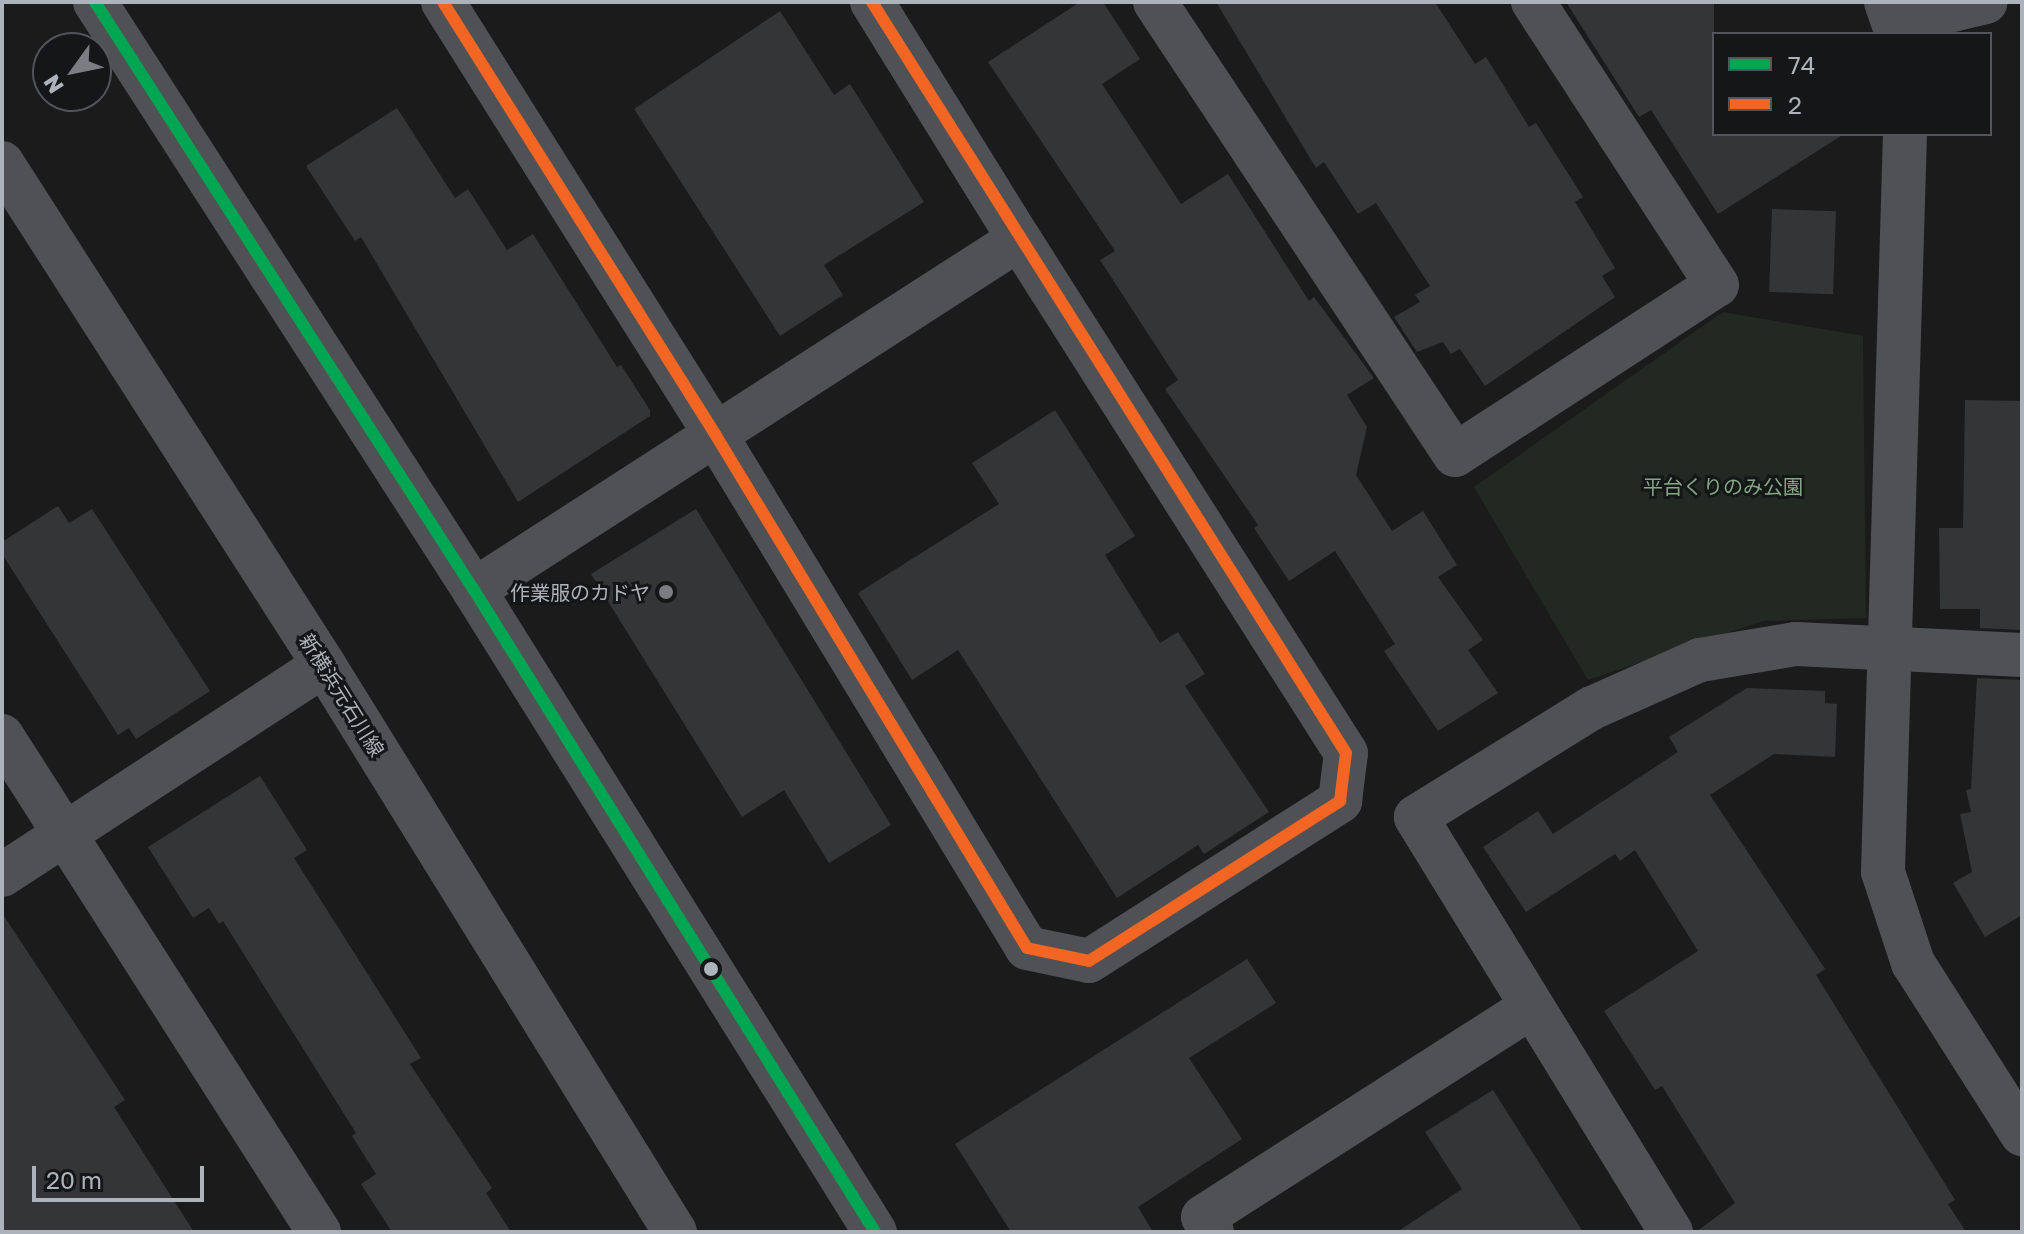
<!DOCTYPE html>
<html>
<head>
<meta charset="utf-8">
<style>
  body { margin:0 }
  #map { position:relative; width:2024px; height:1234px; overflow:hidden; background:#1b1b1c; font-family:"Golos Text","Noto Sans JP",sans-serif }
  div>[style] { position:absolute }
  .green>* { inset:0; background:#212922 }
  .building>* { inset:0; background:#343536; transform-origin:0 0 }
  .minor>* { height:44px; margin:-22px; padding:0 22px; transform-origin:22px; border-radius:22px; background:#4f5155 }
  .tertiary>* { height:44px; margin:-22px; padding:0 22px; transform-origin:22px; border-radius:22px; background:#4f5155 }
  .bus-1>* { height:12px; margin:-6px; padding:0 6px; transform-origin:6px; border-radius:6px; background:#00a651 }
  .bus-2>* { height:12px; margin:-6px; padding:0 6px; transform-origin:6px; border-radius:6px; background:#f26522 }
  .dots>* { width:22px; height:22px; translate:-50% -50%; box-sizing:border-box; border:4px solid #151618; border-radius:50% }
  span { translate:-50% -50%; white-space:nowrap; text-align:center; line-height:1.15; -webkit-text-stroke:6px #151618; paint-order:stroke }
  .park-label { font-size:20px; color:#84a784 }
  .poi-label { font-size:20px; color:#adb3bc }
  .right { translate:-100% -50%; text-align:right }
  .street-label { font-size:20px; color:#adb3bc }
  .frame { position:absolute; inset:0; border:4px solid #adb3bc; pointer-events:none }
  .legend { position:absolute; left:1712px; top:32px; width:280px; height:104px; box-sizing:border-box; background:#151618; border:2px solid #52555a; margin:0; padding:10px 14px; list-style:none; font-size:24px; color:#adb3bc }
  .legend li { display:flex; align-items:center; gap:16px; height:40px }
  .legend b { width:40px; border:2px solid #52555a }
  .north { position:absolute; left:32px; top:32px; width:80px; height:80px; box-sizing:border-box; background:#151618; border:2px solid #52555a; border-radius:50%; rotate:237deg; font-size:22px; font-weight:700; line-height:32px; text-align:center; color:#adb3bc }
  .north::after { content:''; display:block; margin:auto; width:28px; height:36px; background:#7a7e84; clip-path:polygon(50% 0,100% 100%,50% 72%,0 100%) }
  .scale { position:absolute; left:32px; top:1166px; width:172px; height:36px; box-sizing:border-box; border:4px solid #adb3bc; border-top:0; padding-left:10px; font-size:24px; line-height:28px; white-space:nowrap; color:#adb3bc; -webkit-text-stroke:6px #151618; paint-order:stroke }
</style>
</head>
<body>
<div id="map">
  <div class="green">
    <i style="clip-path:polygon(1723px 312px,1863px 336px,1866px 618px,1763px 621px,1588px 680px,1474px 487px)"></i>
  </div>
  <div class="building">
    <i style="clip-path:polygon(1080px 2px,1103px 2px,1140px 59px,1102px 84px,1181px 204px,1228px 174px,1309px 301px,1314px 297px,1374px 378px,1347px 395px,1367px 427px,1356px 475px,1392px 531px,1423px 511px,1457px 565px,1438px 577px,1483px 640px,1468px 650px,1498px 693px,1438px 731px,1384px 651px,1395px 644px,1335px 551px,1289px 581px,1254px 528px,1258px 525px,1165px 389px,1178px 380px,1100px 260px,1115px 251px,988px 62px)"></i>
    <i style="clip-path:polygon(1216px 2px,1435px 2px,1475px 64px,1486px 57px,1529px 127px,1536px 123px,1583px 197px,1575px 202px,1615px 268px,1602px 276px,1615px 297px,1485px 386px,1460px 349px,1451px 354px,1443px 342px,1417px 352px,1394px 317px,1420px 302px,1415px 295px,1430px 286px,1376px 203px,1358px 214px,1324px 162px,1316px 168px)"></i>
    <i style="clip-path:polygon(1566px 2px,1714px 2px,1714px 134px,1844px 134px,1718px 214px,1651px 110px,1639px 117px)"></i>
    <i style="clip-path:polygon(780px 11px,834px 95px,850px 84px,924px 202px,824px 265px,843px 295px,780px 336px,634px 109px)"></i>
    <i style="clip-path:polygon(397px 108px,455px 198px,468px 189px,507px 250px,533px 234px,617px 367px,621px 365px,650px 410px,650px 416px,518px 502px,361px 237px,355px 241px,306px 166px)"></i>
    <i style="left:1772px;top:209px;width:64px;height:83px;rotate:2deg"></i>
    <i style="clip-path:polygon(1965px 400px,2022px 401px,2022px 630px,1980px 628px,1980px 609px,1940px 609px,1939px 528px,1963px 528px)"></i>
    <i style="clip-path:polygon(1055px 410px,1135px 536px,1105px 555px,1160px 643px,1178px 632px,1205px 674px,1185px 686px,1269px 812px,1204px 854px,1198px 845px,1117px 898px,958px 650px,912px 680px,858px 593px,999px 504px,972px 463px)"></i>
    <i style="clip-path:polygon(58px 506px,69px 523px,92px 509px,210px 691px,136px 739px,129px 728px,118px 735px,2px 554px,2px 542px)"></i>
    <i style="clip-path:polygon(696px 509px,891px 825px,829px 863px,784px 790px,742px 817px,591px 574px)"></i>
    <i style="clip-path:polygon(1977px 678px,2022px 680px,2022px 915px,1985px 937px,1953px 883px,1972px 872px,1960px 814px,1971px 812px,1966px 790px,1971px 789px)"></i>
    <i style="clip-path:polygon(1747px 688px,1825px 691px,1825px 703px,1837px 704px,1835px 757px,1774px 754px,1710px 795px,1825px 969px,1816px 975px,1955px 1200px,1948px 1204px,1966px 1232px,1696px 1232px,1735px 1203px,1662px 1086px,1655px 1090px,1604px 1011px,1698px 951px,1635px 850px,1620px 861px,1615px 854px,1526px 912px,1483px 847px,1538px 811px,1553px 834px,1678px 752px,1669px 737px)"></i>
    <i style="clip-path:polygon(260px 776px,307px 850px,294px 858px,421px 1058px,410px 1064px,492px 1188px,486px 1193px,511px 1232px,392px 1232px,361px 1184px,376px 1174px,352px 1136px,356px 1133px,223px 921px,219px 924px,209px 908px,193px 918px,148px 847px)"></i>
    <i style="clip-path:polygon(2px 913px,125px 1100px,114px 1107px,194px 1232px,2px 1232px)"></i>
    <i style="clip-path:polygon(1247px 959px,1276px 1003px,1189px 1058px,1242px 1139px,1138px 1207px,1153px 1232px,1011px 1232px,955px 1144px)"></i>
    <i style="clip-path:polygon(1493px 1090px,1583px 1232px,1397px 1232px,1462px 1189px,1425px 1132px)"></i>
  </div>
  <div class="minor">
    <i style="left:443px;top:2px;width:510px;rotate:57.8deg"></i>
    <i style="left:715px;top:434px;width:601px;rotate:58.74deg"></i>
    <i style="left:1027px;top:948px;width:63px;rotate:11.8deg"></i>
    <i style="left:1089px;top:961px;width:298px;rotate:-32.5deg"></i>
    <i style="left:1340px;top:801px;width:48px;rotate:-82.9deg"></i>
    <i style="left:1346px;top:753px;width:609px;rotate:-122.46deg"></i>
    <i style="left:1155px;top:2px;width:543px;rotate:56.49deg"></i>
    <i style="left:1455px;top:455px;width:312px;rotate:-33deg"></i>
    <i style="left:1717px;top:285px;width:338px;rotate:-123deg"></i>
    <i style="left:1897px;top:23px;width:91px;rotate:-13.3deg"></i>
    <i style="left:2px;top:736px;width:589px;rotate:57.42deg"></i>
    <i style="left:1212px;top:1232px;width:17px;rotate:-121deg"></i>
    <i style="left:1203px;top:1217px;width:389px;rotate:-32.6deg"></i>
    <i style="left:1671px;top:1232px;width:487px;rotate:-121.6deg"></i>
    <i style="left:1416px;top:817px;width:207px;rotate:-31.8deg"></i>
    <i style="left:1592px;top:708px;width:118px;rotate:-24deg"></i>
    <i style="left:1700px;top:660px;width:97px;rotate:-9.5deg"></i>
    <i style="left:1796px;top:644px;width:226px;rotate:2.8deg"></i>
  </div>
  <div class="tertiary">
    <i style="left:95px;top:2px;width:700px;rotate:57.2deg"></i>
    <i style="left:474px;top:590px;width:757px;rotate:58.01deg"></i>
    <i style="left:1886px;top:2px;width:34px;rotate:71deg"></i>
    <i style="left:1905px;top:134px;width:738px;rotate:91.71deg"></i>
    <i style="left:1883px;top:872px;width:96px;rotate:71.8deg"></i>
    <i style="left:1913px;top:963px;width:203px;rotate:57.5deg"></i>
    <i style="left:2px;top:163px;width:596px;rotate:57.32deg"></i>
    <i style="left:324px;top:665px;width:667px;rotate:58.24deg"></i>
    <i style="left:474px;top:590px;width:648px;rotate:-32.78deg"></i>
    <i style="left:1019px;top:239px;width:279px;rotate:-121.8deg"></i>
    <i style="left:2px;top:875px;width:384px;rotate:-33.1deg"></i>
  </div>
  <div class="bus-1">
    <i style="left:95px;top:2px;width:700px;rotate:57.2deg"></i>
    <i style="left:474px;top:590px;width:757px;rotate:58.01deg"></i>
  </div>
  <div class="bus-2">
    <i style="left:443px;top:2px;width:510px;rotate:57.8deg"></i>
    <i style="left:715px;top:434px;width:601px;rotate:58.74deg"></i>
    <i style="left:1027px;top:948px;width:63px;rotate:11.8deg"></i>
    <i style="left:1089px;top:961px;width:298px;rotate:-32.5deg"></i>
    <i style="left:1340px;top:801px;width:48px;rotate:-82.9deg"></i>
    <i style="left:1346px;top:753px;width:888px;rotate:-122.26deg"></i>
  </div>
  <div class="dots">
    <i style="left:666px;top:592px;background:#7a7e84"></i>
    <i style="left:711px;top:969px;background:#adb3bc"></i>
  </div>
  <div class="park-label">
    <span style="left:1723px;top:486px">平台くりのみ公園</span>
  </div>
  <div class="poi-label">
    <span class="right" style="left:650px;top:592px">作業服のカドヤ</span>
  </div>
  <div class="street-label">
    <span style="left:342px;top:695px;rotate:58deg">新横浜元石川線</span>
  </div>
  <div class="frame"></div>
  <ul class="legend">
  <li><b style="height:10px;background:#00a651"></b>74</li>
  <li><b style="height:10px;background:#f26522"></b>2</li>
  </ul>
  <div class="north">N</div>
  <div class="scale">20 m</div>
</div>
</body>
</html>
